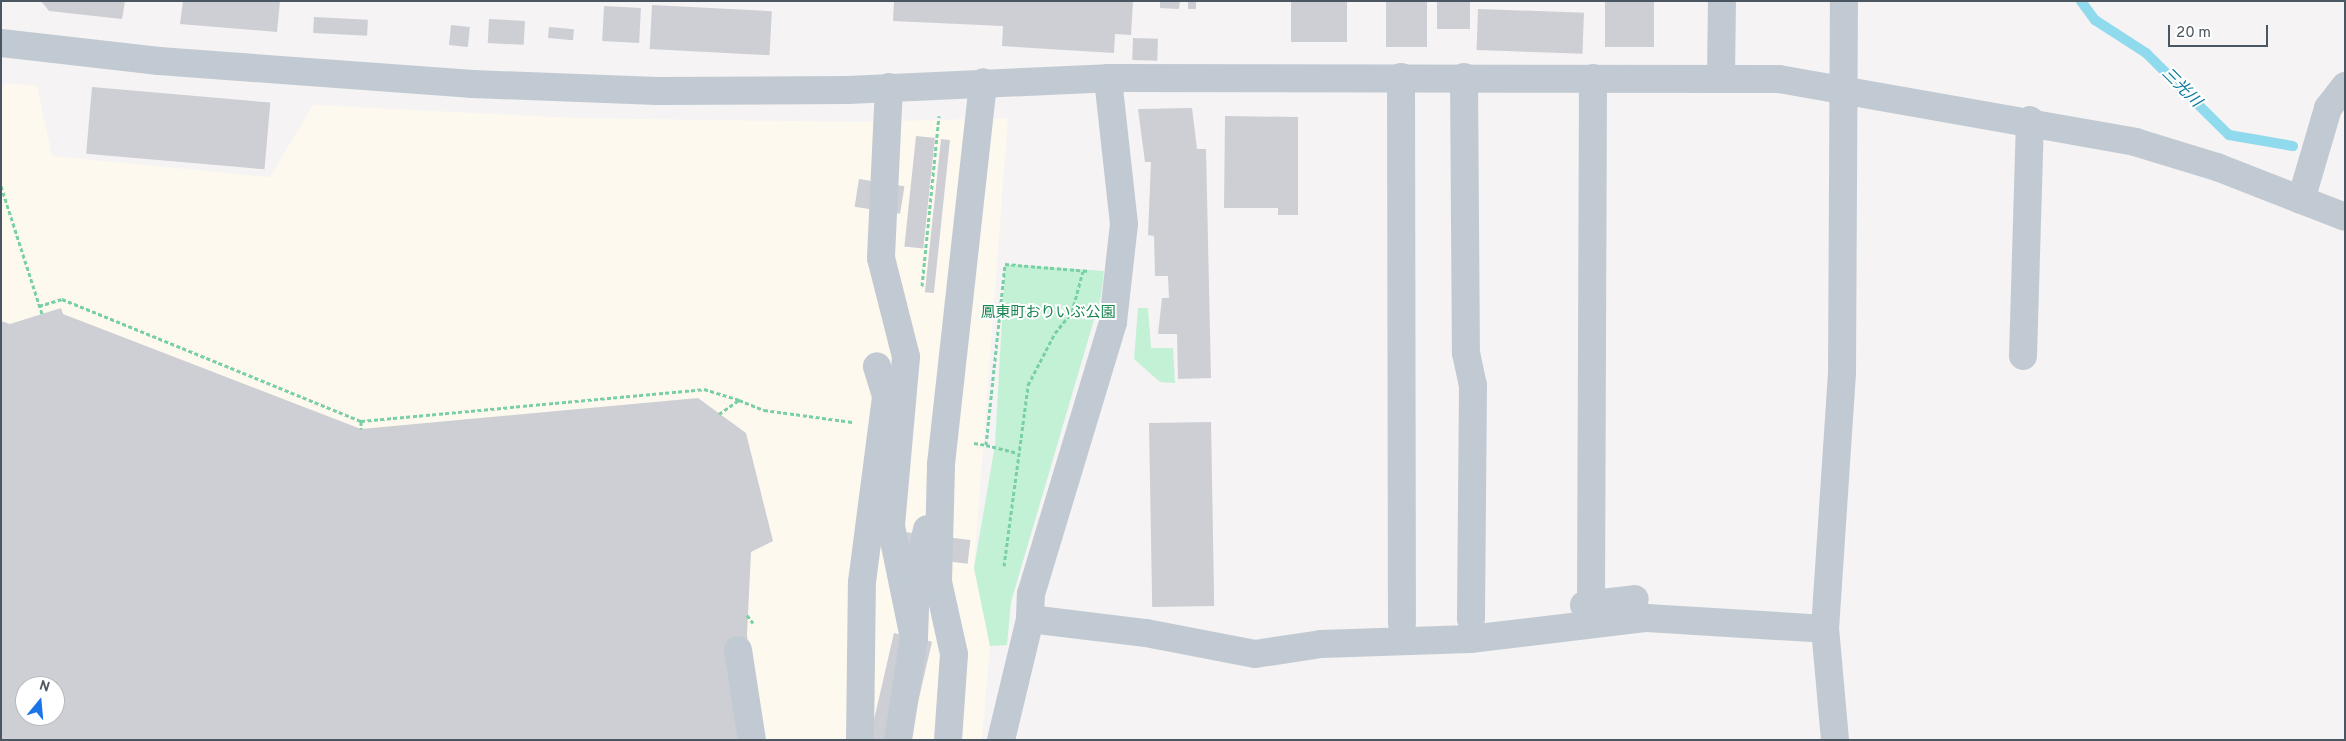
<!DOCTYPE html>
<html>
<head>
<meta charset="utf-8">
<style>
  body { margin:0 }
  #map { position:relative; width:2346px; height:741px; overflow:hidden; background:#f5f3f3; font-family:Overpass,"Noto Sans JP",sans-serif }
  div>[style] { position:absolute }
  .commercial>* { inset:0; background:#fdf9ef }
  .green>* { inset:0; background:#c3f1d5 }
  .stream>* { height:10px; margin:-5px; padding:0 5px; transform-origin:5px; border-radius:5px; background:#90daee }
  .building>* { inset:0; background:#cdcfd5; transform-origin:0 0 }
  .path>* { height:3px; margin-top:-1.5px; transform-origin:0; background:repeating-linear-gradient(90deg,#7ad0a6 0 4px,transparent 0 6.5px) }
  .minor>* { height:28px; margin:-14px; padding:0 14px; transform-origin:14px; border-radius:14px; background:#c1cad2 }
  span { translate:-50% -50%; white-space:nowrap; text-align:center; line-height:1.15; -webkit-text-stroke:4px #fff; paint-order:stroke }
  .park-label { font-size:15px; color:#17864f }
  .water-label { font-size:16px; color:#0c7c9b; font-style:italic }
  .frame { position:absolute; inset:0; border:2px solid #4a5661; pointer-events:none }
  .north { position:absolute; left:15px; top:676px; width:50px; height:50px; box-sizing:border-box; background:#fff; border:1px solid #b7bbc0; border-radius:50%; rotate:17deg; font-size:14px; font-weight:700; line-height:20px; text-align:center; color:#4a5661 }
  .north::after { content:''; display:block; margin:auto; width:18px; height:22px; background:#1a73e8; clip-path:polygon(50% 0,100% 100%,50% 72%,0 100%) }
  .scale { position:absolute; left:2168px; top:25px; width:100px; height:22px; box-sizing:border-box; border:2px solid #4a5661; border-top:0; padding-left:6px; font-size:15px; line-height:18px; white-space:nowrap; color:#4a5661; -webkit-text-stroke:4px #fff; paint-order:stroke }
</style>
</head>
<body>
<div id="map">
  <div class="commercial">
    <i style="clip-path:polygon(evenodd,7px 83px,37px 86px,52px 156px,270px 177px,313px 105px,575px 118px,862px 122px,1008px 118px,974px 568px,990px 646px,982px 740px,1px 740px,1px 87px,7px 83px,25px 686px,55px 686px,55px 716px,25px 716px,25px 686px)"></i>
  </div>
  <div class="green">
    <i style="clip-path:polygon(1005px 264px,1104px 271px,1101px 296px,1011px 602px,1007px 645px,990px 646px,974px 568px,995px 445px)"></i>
    <i style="clip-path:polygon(1138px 308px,1148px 308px,1151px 348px,1173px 348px,1175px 383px,1160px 382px,1134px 359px)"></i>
  </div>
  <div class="stream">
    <i style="left:2081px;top:1px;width:24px;rotate:54deg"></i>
    <i style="left:2095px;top:20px;width:61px;rotate:32.9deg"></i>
    <i style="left:2146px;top:53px;width:117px;rotate:44.7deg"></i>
    <i style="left:2229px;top:135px;width:65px;rotate:9.8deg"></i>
  </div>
  <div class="building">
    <i style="clip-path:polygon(41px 1px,125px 1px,122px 19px,49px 11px)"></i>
    <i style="clip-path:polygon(183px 1px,280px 1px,277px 32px,180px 24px)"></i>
    <i style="clip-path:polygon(894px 1px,1133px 1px,1131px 35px,1115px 34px,1114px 53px,1002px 46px,1003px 26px,893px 21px)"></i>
    <i style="clip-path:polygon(1160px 1px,1180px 1px,1179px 9px,1160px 8px)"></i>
    <i style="left:1188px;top:1px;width:8px;height:8px"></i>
    <i style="left:1291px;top:1px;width:56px;height:41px"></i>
    <i style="left:1386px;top:1px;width:41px;height:46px"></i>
    <i style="left:1437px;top:1px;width:33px;height:28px"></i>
    <i style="left:1605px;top:1px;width:49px;height:46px"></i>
    <i style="left:652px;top:5px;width:120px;height:44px;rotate:3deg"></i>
    <i style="left:604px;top:6px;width:37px;height:35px;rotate:3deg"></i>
    <i style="left:1478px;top:9px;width:106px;height:41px;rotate:2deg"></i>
    <i style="left:314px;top:17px;width:54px;height:16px;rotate:3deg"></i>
    <i style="left:489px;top:19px;width:36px;height:24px;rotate:3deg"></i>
    <i style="left:451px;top:25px;width:19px;height:20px;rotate:6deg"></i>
    <i style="left:549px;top:27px;width:25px;height:11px;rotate:5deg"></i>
    <i style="left:1133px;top:38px;width:25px;height:22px;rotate:2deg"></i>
    <i style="left:92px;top:87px;width:179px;height:67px;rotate:5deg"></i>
    <i style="clip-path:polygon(1192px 108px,1197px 149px,1206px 149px,1211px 378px,1178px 379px,1177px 334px,1158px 334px,1162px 298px,1169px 298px,1168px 276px,1155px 276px,1154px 236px,1148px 235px,1151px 162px,1145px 162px,1138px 109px)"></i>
    <i style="clip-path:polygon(1225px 116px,1298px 117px,1298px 215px,1278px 215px,1278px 208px,1224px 208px)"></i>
    <i style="left:916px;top:136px;width:19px;height:111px;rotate:6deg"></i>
    <i style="left:941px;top:139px;width:9px;height:154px;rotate:6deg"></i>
    <i style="left:859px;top:179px;width:46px;height:28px;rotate:9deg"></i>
    <i style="clip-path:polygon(evenodd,61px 308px,63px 314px,361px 429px,698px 398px,746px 433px,773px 541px,751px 552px,747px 635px,759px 740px,1px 740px,1px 321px,10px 324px,61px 308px,25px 686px,55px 686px,55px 716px,25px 716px,25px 686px)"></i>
    <i style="left:1211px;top:422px;width:184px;height:62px;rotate:89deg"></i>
    <i style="left:905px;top:532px;width:66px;height:24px;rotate:7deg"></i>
    <i style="left:894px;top:633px;width:39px;height:108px;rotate:13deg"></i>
  </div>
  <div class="path">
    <i style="left:1px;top:186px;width:134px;rotate:72.2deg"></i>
    <i style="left:922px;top:286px;width:171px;rotate:-84.3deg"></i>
    <i style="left:39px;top:306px;width:24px;rotate:-17deg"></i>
    <i style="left:62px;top:299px;width:323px;rotate:22.2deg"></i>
    <i style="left:361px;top:421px;width:344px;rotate:-5.3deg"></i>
    <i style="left:704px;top:389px;width:37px;rotate:17deg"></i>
    <i style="left:719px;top:414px;width:24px;rotate:-35deg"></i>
    <i style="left:739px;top:400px;width:27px;rotate:22deg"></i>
    <i style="left:764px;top:410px;width:89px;rotate:7.8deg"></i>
    <i style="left:361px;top:421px;width:8px;rotate:90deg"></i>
    <i style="left:974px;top:443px;width:12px;rotate:9deg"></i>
    <i style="left:986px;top:445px;width:182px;rotate:-84deg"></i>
    <i style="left:1005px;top:264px;width:84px;rotate:4.8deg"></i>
    <i style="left:986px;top:445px;width:32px;rotate:14deg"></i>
    <i style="left:1004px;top:566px;width:183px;rotate:-82.4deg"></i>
    <i style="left:1028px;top:385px;width:59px;rotate:-62.6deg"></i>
    <i style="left:1055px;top:333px;width:27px;rotate:-51deg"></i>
    <i style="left:1072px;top:312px;width:42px;rotate:-75deg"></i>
    <i style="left:747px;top:615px;width:10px;rotate:53deg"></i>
  </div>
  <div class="minor">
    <i style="left:1px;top:43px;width:159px;rotate:6.5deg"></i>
    <i style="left:159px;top:61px;width:315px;rotate:4.2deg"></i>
    <i style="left:473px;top:84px;width:184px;rotate:2.2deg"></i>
    <i style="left:657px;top:91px;width:191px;rotate:-0.3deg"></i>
    <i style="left:848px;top:90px;width:260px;rotate:-2.6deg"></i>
    <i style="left:1108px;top:78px;width:671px;rotate:0.09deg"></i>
    <i style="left:1779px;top:79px;width:362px;rotate:10deg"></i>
    <i style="left:2135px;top:142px;width:86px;rotate:17deg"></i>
    <i style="left:2217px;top:167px;width:137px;rotate:21.3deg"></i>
    <i style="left:1401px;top:77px;width:546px;rotate:89.9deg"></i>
    <i style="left:1464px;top:77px;width:276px;rotate:89.6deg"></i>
    <i style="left:1466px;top:353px;width:33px;rotate:78deg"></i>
    <i style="left:1473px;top:385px;width:234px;rotate:90.5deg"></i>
    <i style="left:1721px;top:79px;width:78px;rotate:-89.3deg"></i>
    <i style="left:889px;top:87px;width:171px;rotate:92.7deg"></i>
    <i style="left:881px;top:258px;width:102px;rotate:75.8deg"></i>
    <i style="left:906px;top:357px;width:170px;rotate:95.1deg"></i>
    <i style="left:891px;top:526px;width:114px;rotate:78.4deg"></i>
    <i style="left:2301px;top:200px;width:96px;rotate:-73.6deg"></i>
    <i style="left:2328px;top:108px;width:28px;rotate:-52deg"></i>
    <i style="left:2023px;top:356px;width:236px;rotate:-88.3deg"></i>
    <i style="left:1591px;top:604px;width:526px;rotate:-89.78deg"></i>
    <i style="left:1584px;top:605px;width:51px;rotate:-6.7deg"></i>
    <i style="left:1030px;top:619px;width:117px;rotate:6.9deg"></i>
    <i style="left:1146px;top:633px;width:111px;rotate:10.9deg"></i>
    <i style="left:1255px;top:654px;width:67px;rotate:-8.6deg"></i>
    <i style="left:1321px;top:644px;width:149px;rotate:-1.9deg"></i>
    <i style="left:1470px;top:639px;width:178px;rotate:-6.8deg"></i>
    <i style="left:1647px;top:618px;width:178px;rotate:3.5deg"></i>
    <i style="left:738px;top:650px;width:91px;rotate:81.2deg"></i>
    <i style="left:860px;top:740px;width:158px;rotate:-89.3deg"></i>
    <i style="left:862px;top:582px;width:188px;rotate:-82.6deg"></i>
    <i style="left:886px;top:396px;width:31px;rotate:-107deg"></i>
    <i style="left:898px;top:740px;width:103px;rotate:-81.1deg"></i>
    <i style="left:914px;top:638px;width:58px;rotate:-88deg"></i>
    <i style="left:916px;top:580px;width:52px;rotate:-77.8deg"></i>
    <i style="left:948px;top:740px;width:86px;rotate:-86deg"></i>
    <i style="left:954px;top:654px;width:74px;rotate:-102.5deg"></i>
    <i style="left:938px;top:582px;width:118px;rotate:-88.5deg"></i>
    <i style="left:941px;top:464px;width:384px;rotate:-83.7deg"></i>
    <i style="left:1001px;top:740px;width:124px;rotate:-76.5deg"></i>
    <i style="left:1030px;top:619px;width:25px;rotate:-88deg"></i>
    <i style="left:1031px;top:594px;width:284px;rotate:-73.2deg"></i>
    <i style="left:1113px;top:322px;width:99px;rotate:-83.6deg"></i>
    <i style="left:1124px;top:224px;width:147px;rotate:-96.3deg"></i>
    <i style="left:1835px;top:740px;width:111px;rotate:-95.1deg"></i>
    <i style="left:1825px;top:629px;width:257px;rotate:-86.2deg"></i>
    <i style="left:1842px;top:373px;width:372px;rotate:-89.7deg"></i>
  </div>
  <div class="park-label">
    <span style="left:1048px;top:314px">鳳東町おりいぶ公園</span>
  </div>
  <div class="water-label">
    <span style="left:2181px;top:88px;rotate:45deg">三光川</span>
  </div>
  <div class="frame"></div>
  <div class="north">N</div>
  <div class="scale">20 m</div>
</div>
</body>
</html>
